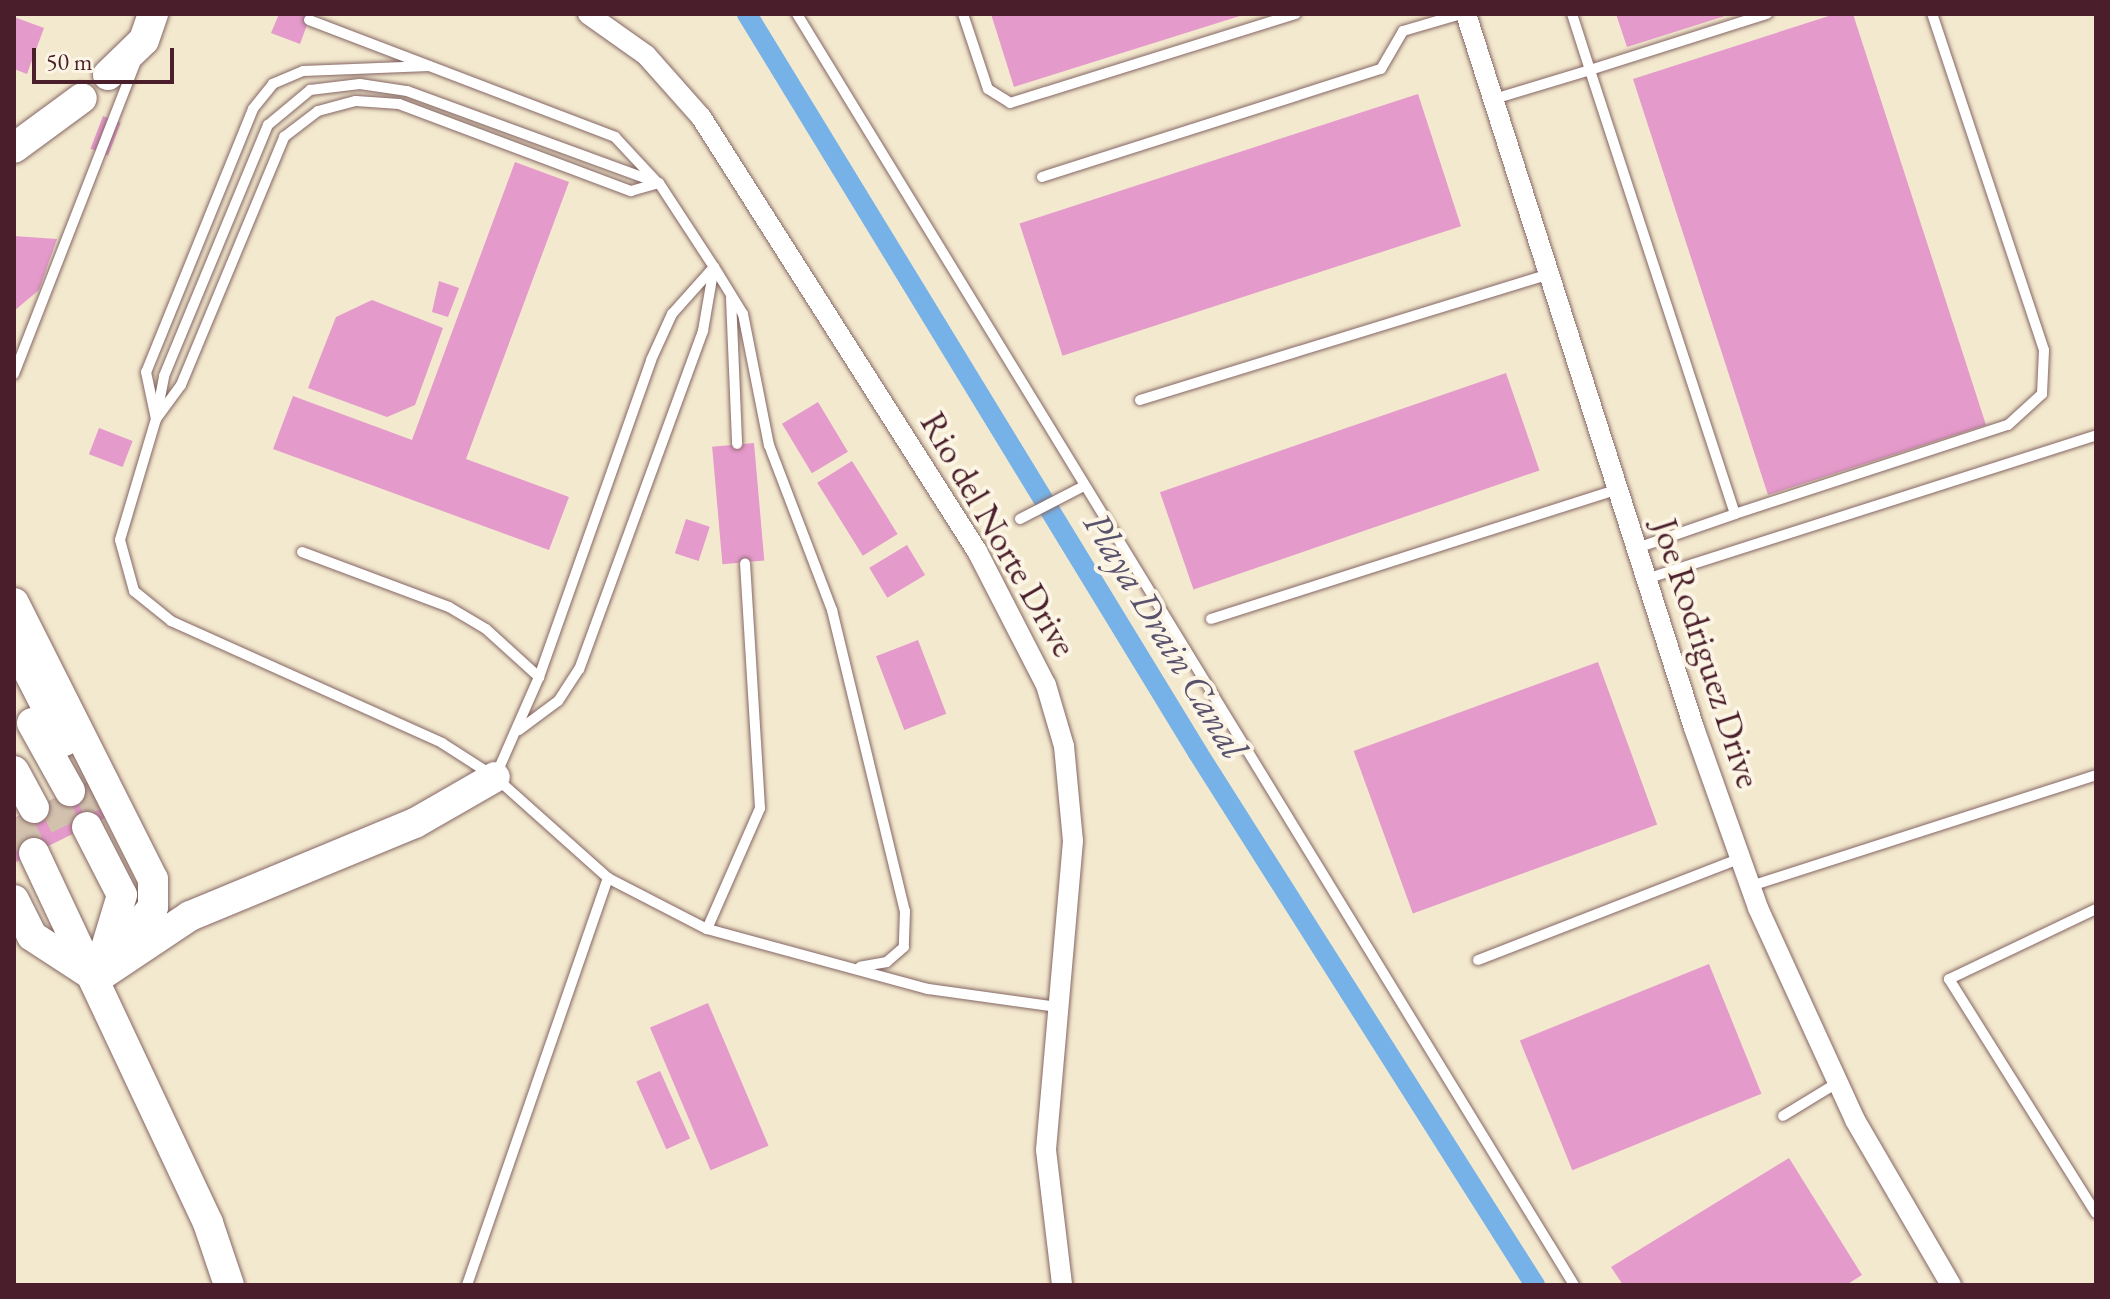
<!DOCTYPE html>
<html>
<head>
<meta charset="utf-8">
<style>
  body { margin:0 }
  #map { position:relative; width:2110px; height:1299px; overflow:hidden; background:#f3e9ce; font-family:"EB Garamond",serif }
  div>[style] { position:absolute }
  .canal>* { height:20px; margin:-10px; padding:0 10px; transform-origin:10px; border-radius:10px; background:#76b2e7 }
  .building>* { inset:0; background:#e49acb; transform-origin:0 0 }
  .primary-tunnel>* { height:30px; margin-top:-15px; transform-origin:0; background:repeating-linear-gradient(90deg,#d1c1ad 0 30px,transparent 0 45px) }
  .roads { filter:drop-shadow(0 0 2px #856664) drop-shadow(0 0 2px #856664) }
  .service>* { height:10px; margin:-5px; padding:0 5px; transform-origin:5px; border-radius:5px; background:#fff }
  .minor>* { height:20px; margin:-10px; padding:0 10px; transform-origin:10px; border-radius:10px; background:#fff }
  .primary>* { height:30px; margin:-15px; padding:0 15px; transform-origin:15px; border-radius:15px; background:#fff }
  span { translate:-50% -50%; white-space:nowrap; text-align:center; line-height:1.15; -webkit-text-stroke:8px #fcf5e5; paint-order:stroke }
  .street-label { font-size:36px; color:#4a1f2b }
  .water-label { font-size:38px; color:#59526d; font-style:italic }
  .frame { position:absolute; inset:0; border:16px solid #4a1f2b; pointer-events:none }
  .scale { position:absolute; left:32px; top:48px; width:142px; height:36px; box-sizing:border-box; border:4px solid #4a1f2b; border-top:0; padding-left:10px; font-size:24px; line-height:28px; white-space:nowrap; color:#4a1f2b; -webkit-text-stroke:6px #fcf5e5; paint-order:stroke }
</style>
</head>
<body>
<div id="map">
  <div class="canal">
    <i style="left:747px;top:14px;width:866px;rotate:58.6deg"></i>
    <i style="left:1198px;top:753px;width:630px;rotate:57.65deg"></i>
  </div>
  <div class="building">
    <i style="clip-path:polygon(279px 14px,311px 14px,300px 44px,271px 33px)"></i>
    <i style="clip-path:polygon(991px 14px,1243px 14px,1243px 15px,1014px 87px)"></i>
    <i style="clip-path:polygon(1616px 14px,1728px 14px,1728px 15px,1627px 47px)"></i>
    <i style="clip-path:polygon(1835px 14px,1853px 14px,1986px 425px,1768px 495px,1633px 79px)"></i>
    <i style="clip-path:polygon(14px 17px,44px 28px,27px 74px,14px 69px)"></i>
    <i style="left:1418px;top:94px;width:139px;height:419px;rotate:72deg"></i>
    <i style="left:103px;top:116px;width:19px;height:35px;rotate:21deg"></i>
    <i style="clip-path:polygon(515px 162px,569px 182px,466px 459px,569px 497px,549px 550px,273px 449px,293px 396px,412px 440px)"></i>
    <i style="clip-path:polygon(14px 236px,57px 239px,39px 290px,14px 311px)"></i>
    <i style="clip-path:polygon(439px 281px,459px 288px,448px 317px,432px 312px)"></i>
    <i style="clip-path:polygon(372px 300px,443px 328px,415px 405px,387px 417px,308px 388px,336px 317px)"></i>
    <i style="left:1506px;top:373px;width:103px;height:366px;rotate:71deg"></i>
    <i style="left:818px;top:402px;width:58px;height:42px;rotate:59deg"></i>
    <i style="left:99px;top:428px;width:36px;height:28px;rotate:21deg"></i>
    <i style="left:754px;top:443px;width:118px;height:42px;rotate:85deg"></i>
    <i style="left:852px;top:461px;width:86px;height:41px;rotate:58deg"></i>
    <i style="left:686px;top:519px;width:25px;height:36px;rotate:18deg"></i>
    <i style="left:907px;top:545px;width:35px;height:44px;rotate:59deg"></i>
    <i style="left:918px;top:640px;width:79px;height:45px;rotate:69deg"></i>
    <i style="left:1598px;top:662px;width:173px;height:260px;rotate:70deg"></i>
    <i style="clip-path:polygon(95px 779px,113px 814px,14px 863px,14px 818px)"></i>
    <i style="left:1709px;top:964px;width:140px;height:204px;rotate:68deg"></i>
    <i style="left:708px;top:1003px;width:155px;height:63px;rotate:67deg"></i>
    <i style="left:660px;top:1071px;width:74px;height:26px;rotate:66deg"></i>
    <i style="clip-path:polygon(1789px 1158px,1862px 1275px,1846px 1285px,1623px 1285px,1611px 1267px)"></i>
  </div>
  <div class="primary-tunnel">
    <i style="left:85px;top:783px;width:40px;rotate:63.4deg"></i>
    <i style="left:52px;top:799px;width:41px;rotate:64.1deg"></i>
    <i style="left:15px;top:818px;width:40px;rotate:62deg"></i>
  </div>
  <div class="roads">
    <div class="service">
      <i style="left:797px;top:14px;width:1490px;rotate:58.56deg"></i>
      <i style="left:963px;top:14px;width:79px;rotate:71.6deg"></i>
      <i style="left:988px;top:89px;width:26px;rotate:32deg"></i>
      <i style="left:1010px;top:103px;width:299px;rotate:-17.3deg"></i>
      <i style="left:309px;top:20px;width:328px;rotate:20.9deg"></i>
      <i style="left:615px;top:137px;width:62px;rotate:47deg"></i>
      <i style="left:429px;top:66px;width:126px;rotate:177.7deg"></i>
      <i style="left:303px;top:71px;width:33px;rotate:157deg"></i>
      <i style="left:273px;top:84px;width:32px;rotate:129deg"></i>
      <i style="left:253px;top:109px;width:284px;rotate:112.1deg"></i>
      <i style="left:146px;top:372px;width:48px;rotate:78deg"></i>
      <i style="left:156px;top:419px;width:126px;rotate:106.6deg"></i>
      <i style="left:120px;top:540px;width:53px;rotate:74.6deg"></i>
      <i style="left:134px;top:591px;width:48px;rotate:39deg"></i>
      <i style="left:171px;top:621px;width:297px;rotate:24.2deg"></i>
      <i style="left:442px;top:743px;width:63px;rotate:32.7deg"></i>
      <i style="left:495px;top:777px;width:152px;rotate:41.8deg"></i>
      <i style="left:608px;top:878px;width:111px;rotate:27.3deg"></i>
      <i style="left:707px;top:929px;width:229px;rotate:15.2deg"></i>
      <i style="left:928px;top:989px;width:131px;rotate:7.9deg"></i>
      <i style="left:1494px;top:99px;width:100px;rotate:-16.8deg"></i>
      <i style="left:1590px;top:70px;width:59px;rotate:-107.8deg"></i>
      <i style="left:1042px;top:177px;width:356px;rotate:-17.7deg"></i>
      <i style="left:1381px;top:69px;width:44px;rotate:-59.9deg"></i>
      <i style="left:1403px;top:31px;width:60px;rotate:-16.3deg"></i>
      <i style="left:731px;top:298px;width:146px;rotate:87.6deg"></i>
      <i style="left:14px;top:374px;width:336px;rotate:-68.7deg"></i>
      <i style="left:1140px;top:400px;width:429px;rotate:-17.1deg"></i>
      <i style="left:157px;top:413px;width:38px;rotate:-79deg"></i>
      <i style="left:164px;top:376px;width:272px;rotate:-67.5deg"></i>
      <i style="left:268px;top:125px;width:55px;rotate:-39.8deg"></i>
      <i style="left:310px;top:90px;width:50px;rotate:-6.8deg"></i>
      <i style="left:360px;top:84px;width:48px;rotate:8.5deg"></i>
      <i style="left:407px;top:91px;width:268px;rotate:20.1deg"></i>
      <i style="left:156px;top:419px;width:42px;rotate:-53.7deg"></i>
      <i style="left:181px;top:385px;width:269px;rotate:-67.4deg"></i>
      <i style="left:284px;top:137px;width:43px;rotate:-37.4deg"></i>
      <i style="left:318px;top:111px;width:39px;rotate:-15deg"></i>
      <i style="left:356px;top:101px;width:43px;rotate:4deg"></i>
      <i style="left:399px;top:104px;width:248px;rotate:20.6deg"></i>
      <i style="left:631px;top:191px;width:29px;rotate:-16deg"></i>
      <i style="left:659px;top:183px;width:100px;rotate:56.8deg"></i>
      <i style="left:714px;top:267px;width:65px;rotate:99.8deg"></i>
      <i style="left:703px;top:331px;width:360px;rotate:110.1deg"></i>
      <i style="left:579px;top:669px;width:38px;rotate:123deg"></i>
      <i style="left:558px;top:701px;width:49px;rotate:143.4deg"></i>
      <i style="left:1735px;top:514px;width:287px;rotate:-18.1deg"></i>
      <i style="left:2008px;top:425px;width:46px;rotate:-42.4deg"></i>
      <i style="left:2042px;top:394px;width:44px;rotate:-87.4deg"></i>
      <i style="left:2044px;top:350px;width:354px;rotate:-108.4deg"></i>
      <i style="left:1020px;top:519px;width:70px;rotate:-27.3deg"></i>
      <i style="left:1637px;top:548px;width:104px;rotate:-19.1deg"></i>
      <i style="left:1735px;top:514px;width:467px;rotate:-108.1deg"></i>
      <i style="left:1590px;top:70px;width:186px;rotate:-17.6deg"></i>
      <i style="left:302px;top:552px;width:157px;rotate:20.5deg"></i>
      <i style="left:449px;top:607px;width:43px;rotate:30.7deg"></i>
      <i style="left:486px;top:629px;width:72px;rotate:42.2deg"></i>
      <i style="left:1646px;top:579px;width:472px;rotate:-17.7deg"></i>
      <i style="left:1211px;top:619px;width:427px;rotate:-17.7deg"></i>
      <i style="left:496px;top:775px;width:107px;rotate:-66.3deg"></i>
      <i style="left:539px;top:677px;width:336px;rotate:-70.5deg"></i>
      <i style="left:651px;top:360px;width:51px;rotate:-65.5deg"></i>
      <i style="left:672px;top:314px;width:63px;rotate:-48.2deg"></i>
      <i style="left:714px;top:267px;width:55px;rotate:58.3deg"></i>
      <i style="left:743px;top:314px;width:134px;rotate:78.8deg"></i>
      <i style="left:769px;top:445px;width:177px;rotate:69.1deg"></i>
      <i style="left:832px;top:610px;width:310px;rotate:76.4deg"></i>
      <i style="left:905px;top:911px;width:36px;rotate:92deg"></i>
      <i style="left:904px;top:947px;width:23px;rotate:139deg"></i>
      <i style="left:887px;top:962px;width:27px;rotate:170deg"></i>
      <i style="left:1751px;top:886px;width:362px;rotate:-17.8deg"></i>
      <i style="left:2096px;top:909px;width:163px;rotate:154.5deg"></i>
      <i style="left:1949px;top:979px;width:276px;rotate:57.9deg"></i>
      <i style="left:707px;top:929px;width:132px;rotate:-66.3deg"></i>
      <i style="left:760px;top:808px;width:245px;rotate:-93.5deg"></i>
      <i style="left:1478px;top:960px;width:282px;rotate:-21.2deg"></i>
      <i style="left:1783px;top:1116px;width:63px;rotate:-31.4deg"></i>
      <i style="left:467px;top:1285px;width:431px;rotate:-70.9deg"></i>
    </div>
    <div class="minor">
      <i style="left:588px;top:14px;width:71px;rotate:35.3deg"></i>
      <i style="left:646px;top:55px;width:83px;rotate:48.4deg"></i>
      <i style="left:701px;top:117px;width:514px;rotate:57.55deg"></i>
      <i style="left:977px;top:551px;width:151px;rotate:62.8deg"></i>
      <i style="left:1046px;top:685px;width:64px;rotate:73.6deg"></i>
      <i style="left:1064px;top:746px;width:95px;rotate:84.6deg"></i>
      <i style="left:1073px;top:841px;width:310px;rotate:95deg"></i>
      <i style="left:1046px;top:1150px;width:136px;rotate:83.2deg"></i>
      <i style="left:1466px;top:14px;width:750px;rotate:72.29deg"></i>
      <i style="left:1694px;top:728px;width:191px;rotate:70.4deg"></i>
      <i style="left:1758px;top:908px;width:233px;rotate:65.4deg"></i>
      <i style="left:1855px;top:1120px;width:191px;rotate:59.8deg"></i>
    </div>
    <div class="primary">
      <i style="left:108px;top:75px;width:50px;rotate:-44.2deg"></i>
      <i style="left:144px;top:40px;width:28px;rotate:-71deg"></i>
      <i style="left:14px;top:148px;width:84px;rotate:-36.3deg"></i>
      <i style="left:14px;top:603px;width:309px;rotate:63.3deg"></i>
      <i style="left:153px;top:879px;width:28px;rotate:90deg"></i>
      <i style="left:153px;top:907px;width:56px;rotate:128.5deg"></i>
      <i style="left:14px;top:643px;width:110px;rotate:63deg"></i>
      <i style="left:32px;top:723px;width:78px;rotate:60.8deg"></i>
      <i style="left:14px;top:771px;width:42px;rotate:61.6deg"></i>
      <i style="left:87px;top:827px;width:76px;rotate:62.8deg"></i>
      <i style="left:122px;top:895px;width:69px;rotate:106.9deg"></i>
      <i style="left:34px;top:853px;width:409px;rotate:64.8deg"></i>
      <i style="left:208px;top:1223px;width:65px;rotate:71.3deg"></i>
      <i style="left:14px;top:900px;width:40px;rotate:63.4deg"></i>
      <i style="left:32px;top:936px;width:75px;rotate:33.1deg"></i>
      <i style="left:97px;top:978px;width:112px;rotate:-33.7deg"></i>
      <i style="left:190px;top:916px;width:243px;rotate:-22.5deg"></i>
      <i style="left:415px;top:823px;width:92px;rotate:-29.9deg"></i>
    </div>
  </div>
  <div class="street-label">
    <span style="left:999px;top:534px;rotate:60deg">Rio del Norte Drive</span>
    <span style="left:1707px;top:653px;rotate:72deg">Joe Rodriguez Drive</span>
  </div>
  <div class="water-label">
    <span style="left:1166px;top:635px;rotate:59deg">Playa Drain Canal</span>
  </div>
  <div class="frame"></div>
  <div class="scale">50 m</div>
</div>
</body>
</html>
